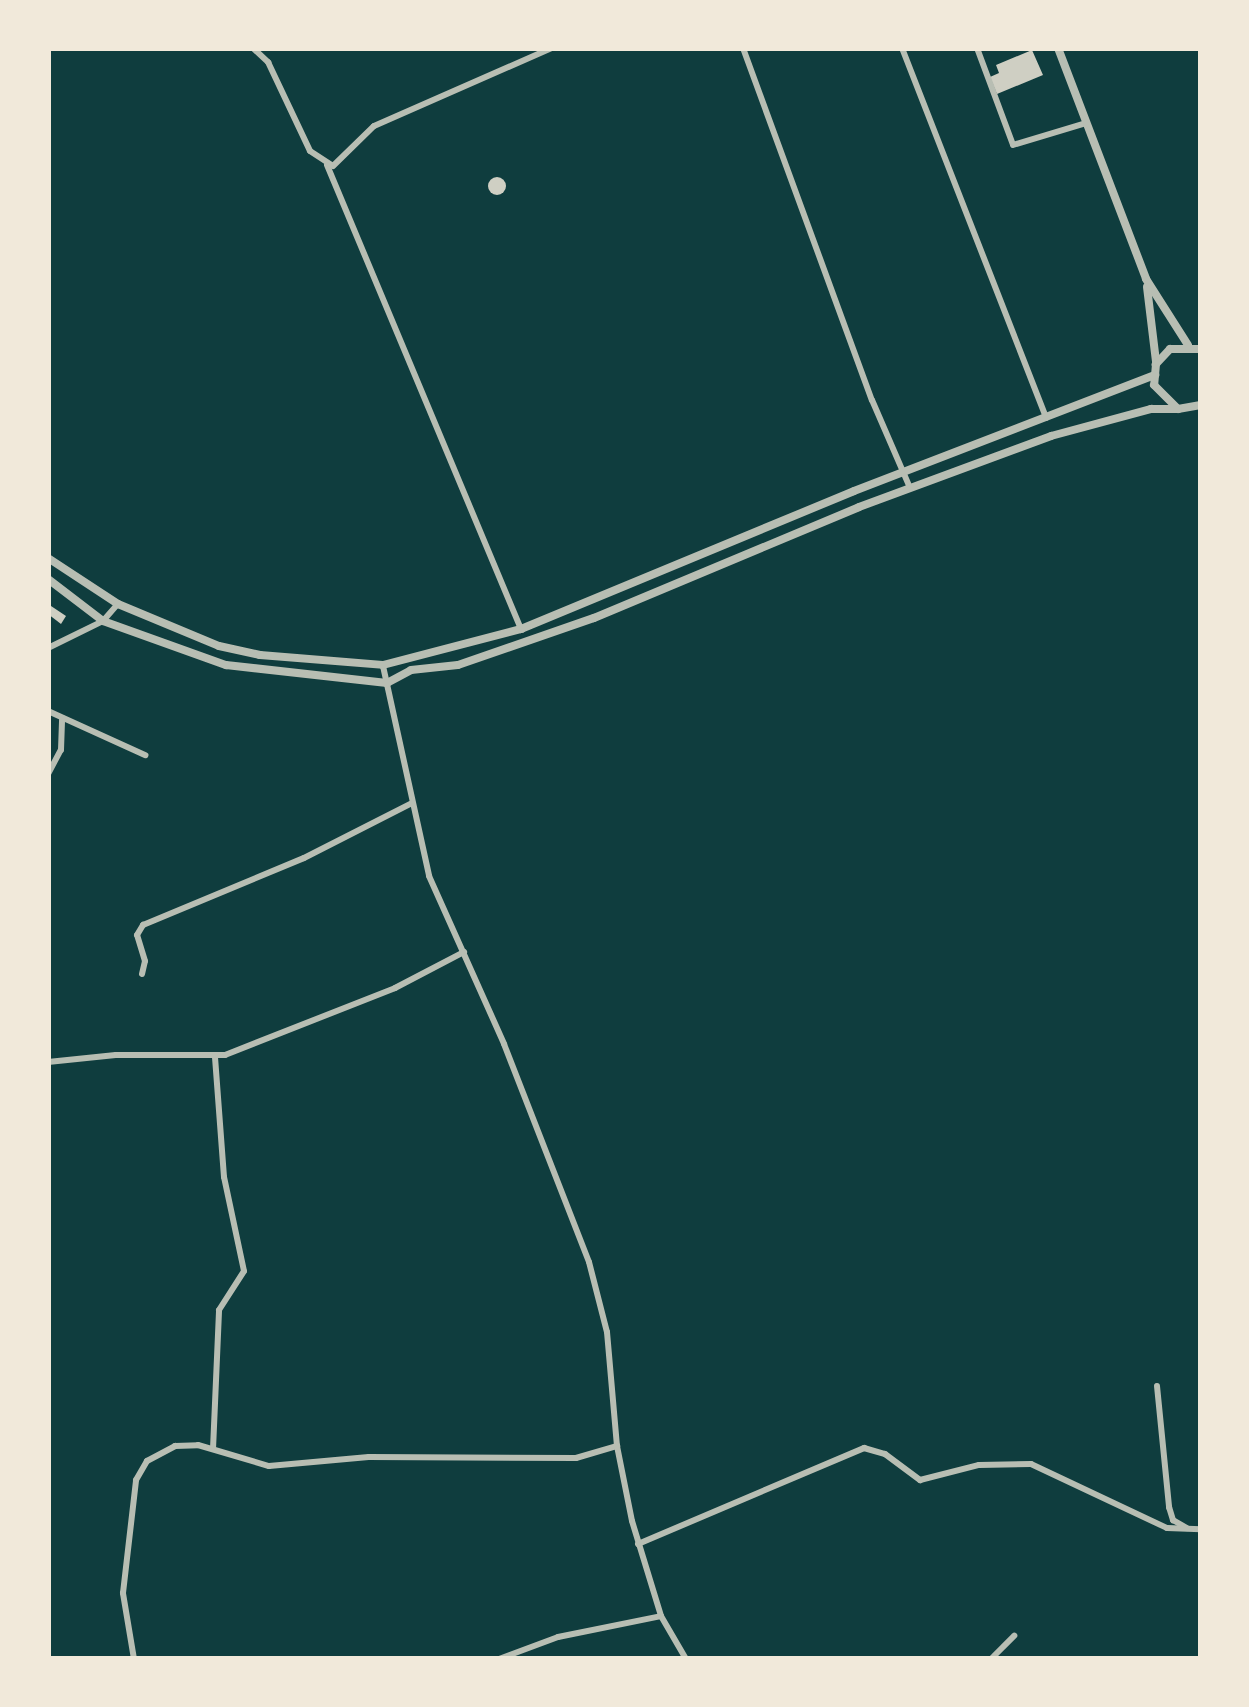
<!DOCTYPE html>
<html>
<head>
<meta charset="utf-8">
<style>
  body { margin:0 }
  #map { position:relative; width:1249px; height:1707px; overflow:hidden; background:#0f3d3e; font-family:Overpass,sans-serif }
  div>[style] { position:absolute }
  .building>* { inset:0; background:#cfcfc3 }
  .round { border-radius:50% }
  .minor>* { height:6px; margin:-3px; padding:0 3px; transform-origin:3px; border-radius:3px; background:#b8beb3 }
  .tertiary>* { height:8px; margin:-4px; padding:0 4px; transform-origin:4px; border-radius:4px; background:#b8beb3 }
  span { translate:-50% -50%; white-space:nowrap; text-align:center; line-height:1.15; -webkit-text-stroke:10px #f1e9da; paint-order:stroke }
  .frame { position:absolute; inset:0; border:51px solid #f1e9da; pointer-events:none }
</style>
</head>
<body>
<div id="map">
  <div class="building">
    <i style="clip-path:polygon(1032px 50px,1043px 75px,997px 94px,990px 77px,999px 73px,996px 65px)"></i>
    <i class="round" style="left:488px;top:177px;width:18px;height:18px"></i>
    <i style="clip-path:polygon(51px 606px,66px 616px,61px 624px,48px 614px)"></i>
  </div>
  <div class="minor">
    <i style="left:253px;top:48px;width:21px;rotate:43deg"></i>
    <i style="left:268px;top:62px;width:98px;rotate:64.7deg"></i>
    <i style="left:310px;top:151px;width:27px;rotate:33deg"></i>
    <i style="left:333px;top:166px;width:57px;rotate:-44.3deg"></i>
    <i style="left:374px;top:126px;width:194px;rotate:-23.7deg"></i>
    <i style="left:743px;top:48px;width:375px;rotate:69.9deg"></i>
    <i style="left:872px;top:400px;width:96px;rotate:66.6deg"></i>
    <i style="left:902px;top:48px;width:397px;rotate:68.7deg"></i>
    <i style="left:977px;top:48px;width:103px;rotate:69.6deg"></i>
    <i style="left:1013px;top:145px;width:76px;rotate:-16.8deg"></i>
    <i style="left:327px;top:165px;width:503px;rotate:67.31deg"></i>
    <i style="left:48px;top:648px;width:61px;rotate:-26.1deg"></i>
    <i style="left:103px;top:621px;width:23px;rotate:-49deg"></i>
    <i style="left:383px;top:666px;width:215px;rotate:77.6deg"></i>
    <i style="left:429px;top:876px;width:184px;rotate:65.9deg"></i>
    <i style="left:504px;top:1044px;width:234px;rotate:68.7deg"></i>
    <i style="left:589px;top:1262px;width:72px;rotate:75.6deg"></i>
    <i style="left:607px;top:1332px;width:114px;rotate:85deg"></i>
    <i style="left:617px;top:1446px;width:76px;rotate:78.7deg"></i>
    <i style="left:632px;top:1521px;width:99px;rotate:73deg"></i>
    <i style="left:661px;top:1616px;width:50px;rotate:59.8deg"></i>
    <i style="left:48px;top:711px;width:107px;rotate:24.4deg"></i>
    <i style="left:48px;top:774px;width:27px;rotate:-62deg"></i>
    <i style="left:61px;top:750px;width:32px;rotate:-88deg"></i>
    <i style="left:142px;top:974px;width:13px;rotate:-77deg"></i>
    <i style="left:145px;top:961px;width:27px;rotate:-107deg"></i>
    <i style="left:137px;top:935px;width:12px;rotate:-59deg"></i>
    <i style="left:143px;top:925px;width:174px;rotate:-22.6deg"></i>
    <i style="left:304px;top:858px;width:121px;rotate:-27deg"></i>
    <i style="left:48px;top:1062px;width:68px;rotate:-5.9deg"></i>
    <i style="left:116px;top:1055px;width:109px"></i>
    <i style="left:225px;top:1055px;width:183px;rotate:-21.5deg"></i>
    <i style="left:395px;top:988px;width:78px;rotate:-27.6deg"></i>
    <i style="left:1157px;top:1386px;width:122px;rotate:84.3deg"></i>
    <i style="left:1169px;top:1507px;width:14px;rotate:73deg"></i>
    <i style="left:1173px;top:1520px;width:16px;rotate:30deg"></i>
    <i style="left:213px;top:1449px;width:139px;rotate:-87.5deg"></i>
    <i style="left:219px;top:1310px;width:46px;rotate:-57.3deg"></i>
    <i style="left:244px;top:1271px;width:96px;rotate:-102deg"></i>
    <i style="left:224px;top:1177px;width:121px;rotate:-94.3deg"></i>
    <i style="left:638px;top:1544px;width:246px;rotate:-23deg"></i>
    <i style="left:864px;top:1448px;width:22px;rotate:16deg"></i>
    <i style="left:885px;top:1454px;width:44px;rotate:36.6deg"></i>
    <i style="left:920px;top:1480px;width:61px;rotate:-14.3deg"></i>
    <i style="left:979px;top:1465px;width:52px;rotate:-1.1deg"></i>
    <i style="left:1031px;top:1464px;width:150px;rotate:25.2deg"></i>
    <i style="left:1167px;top:1528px;width:34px;rotate:2deg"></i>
    <i style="left:134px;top:1659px;width:67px;rotate:-99.5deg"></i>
    <i style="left:123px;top:1593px;width:114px;rotate:-83.4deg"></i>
    <i style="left:136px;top:1480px;width:22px;rotate:-60deg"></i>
    <i style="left:147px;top:1461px;width:32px;rotate:-28deg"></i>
    <i style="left:175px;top:1446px;width:23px;rotate:-2deg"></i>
    <i style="left:198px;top:1445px;width:74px;rotate:16.5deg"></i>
    <i style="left:269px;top:1466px;width:100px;rotate:-5.1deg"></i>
    <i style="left:369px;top:1457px;width:207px;rotate:0.3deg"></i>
    <i style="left:576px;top:1458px;width:43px;rotate:-16.3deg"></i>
    <i style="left:499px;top:1659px;width:63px;rotate:-20.4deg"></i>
    <i style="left:558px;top:1637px;width:105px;rotate:-11.5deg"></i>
    <i style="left:991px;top:1659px;width:33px;rotate:-45deg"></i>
  </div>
  <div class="tertiary">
    <i style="left:1058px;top:48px;width:247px;rotate:69.1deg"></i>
    <i style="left:1146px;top:279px;width:78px;rotate:57.5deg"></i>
    <i style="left:1147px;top:287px;width:75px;rotate:83.1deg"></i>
    <i style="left:1201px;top:349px;width:31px;rotate:180deg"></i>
    <i style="left:1170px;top:349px;width:21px;rotate:133deg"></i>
    <i style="left:1156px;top:364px;width:21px;rotate:95deg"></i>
    <i style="left:1154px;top:385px;width:34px;rotate:45deg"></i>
    <i style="left:1178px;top:409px;width:23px;rotate:-10deg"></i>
    <i style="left:48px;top:558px;width:84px;rotate:33.3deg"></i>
    <i style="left:118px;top:604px;width:109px;rotate:22.6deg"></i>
    <i style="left:219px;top:646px;width:42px;rotate:12.4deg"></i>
    <i style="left:260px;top:655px;width:123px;rotate:4.6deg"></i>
    <i style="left:383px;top:665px;width:143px;rotate:-14.6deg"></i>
    <i style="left:521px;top:629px;width:360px;rotate:-22.5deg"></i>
    <i style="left:854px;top:491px;width:323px;rotate:-21.1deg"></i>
    <i style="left:48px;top:579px;width:69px;rotate:37.4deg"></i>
    <i style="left:103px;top:621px;width:131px;rotate:19.7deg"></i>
    <i style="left:226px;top:665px;width:162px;rotate:6.4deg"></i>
    <i style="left:387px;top:683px;width:27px;rotate:-28deg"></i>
    <i style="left:411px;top:670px;width:47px;rotate:-6.1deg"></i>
    <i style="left:458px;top:665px;width:144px;rotate:-19.1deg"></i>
    <i style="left:594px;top:618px;width:287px;rotate:-22.7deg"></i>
    <i style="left:859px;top:507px;width:205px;rotate:-20.3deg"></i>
    <i style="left:1051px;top:436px;width:104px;rotate:-15.1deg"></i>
    <i style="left:1151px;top:409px;width:27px"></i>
  </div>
  <div class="frame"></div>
</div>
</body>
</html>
